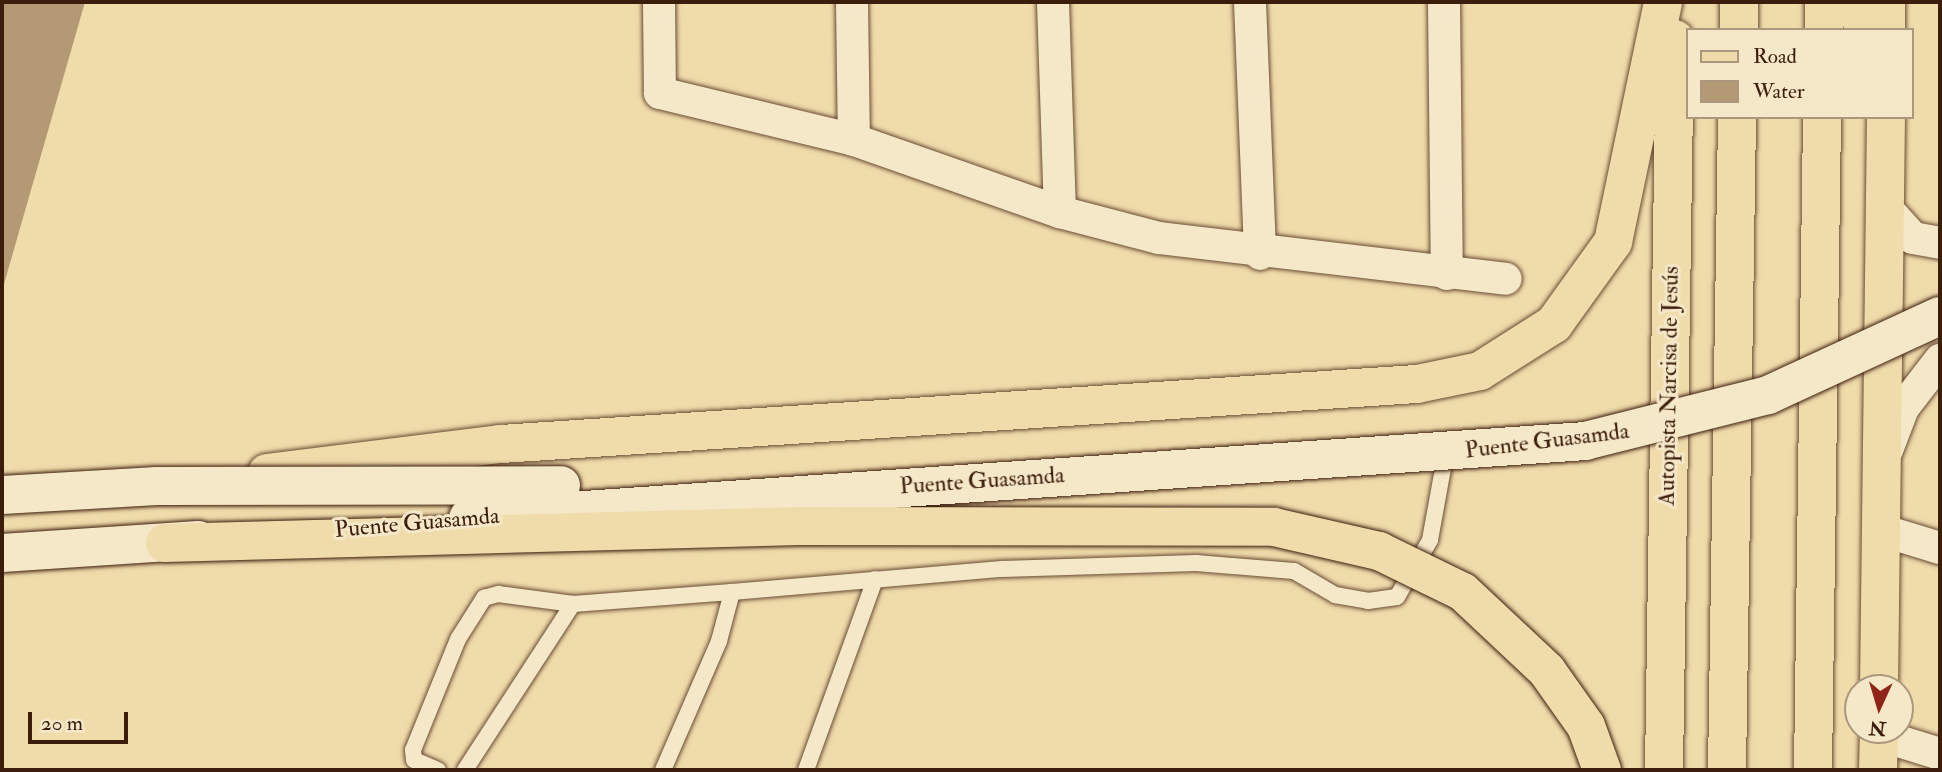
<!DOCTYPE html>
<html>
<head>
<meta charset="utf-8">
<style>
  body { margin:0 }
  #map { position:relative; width:1942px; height:772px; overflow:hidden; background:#f0dbab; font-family:"IM FELL Double Pica",serif }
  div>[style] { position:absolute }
  .water>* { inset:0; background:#b39a75 }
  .roads { filter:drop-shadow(0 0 2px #694c34) drop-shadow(0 0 2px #694c34) }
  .lane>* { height:16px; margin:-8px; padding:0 8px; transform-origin:8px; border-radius:8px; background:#f5e8c8 }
  .street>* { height:32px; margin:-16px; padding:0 16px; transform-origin:16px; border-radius:16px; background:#f5e8c8 }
  .primary>* { height:38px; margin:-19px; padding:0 19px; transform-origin:19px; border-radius:19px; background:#f0dbab }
  .highway>* { height:38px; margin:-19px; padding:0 19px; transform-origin:19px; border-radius:19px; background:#f0dbab }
  .bridges { filter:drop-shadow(0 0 2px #3c1d0c) drop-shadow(0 0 2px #3c1d0c) }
  .secondary-bridge>* { height:38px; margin:-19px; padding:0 19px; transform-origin:19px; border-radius:19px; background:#f5e8c8 }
  .primary-bridge>* { height:38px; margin:-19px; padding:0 19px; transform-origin:19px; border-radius:19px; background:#f0dbab }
  span { translate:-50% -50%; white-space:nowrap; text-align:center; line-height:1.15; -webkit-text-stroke:6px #f5e8c8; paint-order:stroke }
  .street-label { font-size:23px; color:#3c1d0c }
  .frame { position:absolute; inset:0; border:4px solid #3c1d0c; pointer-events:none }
  .legend { position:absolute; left:1686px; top:28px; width:228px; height:91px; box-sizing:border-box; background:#f5e8c8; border:2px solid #ab977d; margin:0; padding:9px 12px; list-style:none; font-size:21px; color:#3c1d0c }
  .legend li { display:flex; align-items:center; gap:14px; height:35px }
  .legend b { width:35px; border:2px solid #ab977d }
  .north { position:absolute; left:1844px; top:674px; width:70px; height:70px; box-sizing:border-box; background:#f5e8c8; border:2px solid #ab977d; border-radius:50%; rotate:184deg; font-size:19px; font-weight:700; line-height:28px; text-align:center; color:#3c1d0c }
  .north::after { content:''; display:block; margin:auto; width:24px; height:32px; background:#8f2418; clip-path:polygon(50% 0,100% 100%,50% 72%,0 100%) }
  .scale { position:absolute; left:28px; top:712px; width:100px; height:32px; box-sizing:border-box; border:4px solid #3c1d0c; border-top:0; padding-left:9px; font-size:21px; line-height:24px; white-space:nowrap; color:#3c1d0c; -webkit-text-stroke:5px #f5e8c8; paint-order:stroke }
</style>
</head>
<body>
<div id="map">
  <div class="water">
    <i style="clip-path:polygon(2px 2px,85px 2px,2px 291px)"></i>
  </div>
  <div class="roads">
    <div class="lane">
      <i style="left:438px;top:770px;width:26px;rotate:-157deg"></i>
      <i style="left:414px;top:760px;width:10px;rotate:-96deg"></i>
      <i style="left:413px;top:750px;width:120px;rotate:-67.9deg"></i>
      <i style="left:458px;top:639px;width:49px;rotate:-57.6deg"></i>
      <i style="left:484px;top:598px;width:15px;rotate:-16deg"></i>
      <i style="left:498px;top:594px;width:76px;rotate:7.6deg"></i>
      <i style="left:573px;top:604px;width:159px;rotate:-4.3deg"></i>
      <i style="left:465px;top:770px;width:198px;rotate:-57deg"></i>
      <i style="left:663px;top:770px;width:141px;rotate:-66.5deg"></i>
      <i style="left:719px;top:641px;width:51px;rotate:-75.1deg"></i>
      <i style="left:732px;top:592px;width:271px;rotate:-4.9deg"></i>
      <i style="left:1002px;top:569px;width:194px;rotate:-1.8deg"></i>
      <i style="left:1196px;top:563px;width:98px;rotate:4.7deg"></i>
      <i style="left:1294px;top:571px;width:48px;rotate:30.3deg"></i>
      <i style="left:1335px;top:595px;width:34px;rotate:10deg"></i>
      <i style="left:1368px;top:601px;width:29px;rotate:-8deg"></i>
      <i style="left:1397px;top:597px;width:66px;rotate:-59.9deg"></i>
      <i style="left:1430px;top:540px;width:89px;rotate:-79.7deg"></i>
      <i style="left:806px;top:770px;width:203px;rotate:-70.1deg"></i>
    </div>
    <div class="street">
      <i style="left:659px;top:2px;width:91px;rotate:89.4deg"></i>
      <i style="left:660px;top:93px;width:200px;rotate:13.6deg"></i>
      <i style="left:854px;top:140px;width:218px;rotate:19.3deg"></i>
      <i style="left:1060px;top:212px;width:102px;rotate:14.7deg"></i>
      <i style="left:1159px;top:238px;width:349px;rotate:6.7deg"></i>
      <i style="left:852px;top:2px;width:138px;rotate:89.2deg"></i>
      <i style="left:1053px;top:2px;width:210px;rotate:88.1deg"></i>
      <i style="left:1250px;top:2px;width:252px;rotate:87.7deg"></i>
      <i style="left:1444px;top:2px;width:272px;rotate:89.4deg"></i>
      <i style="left:1886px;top:208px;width:40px;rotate:48deg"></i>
      <i style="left:1913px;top:238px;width:27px;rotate:10deg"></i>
      <i style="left:1887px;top:450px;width:45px;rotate:-69.1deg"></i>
      <i style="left:1903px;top:408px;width:61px;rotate:-52.4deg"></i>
      <i style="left:1881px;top:530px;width:62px;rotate:17deg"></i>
      <i style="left:1879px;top:735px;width:64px;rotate:17.3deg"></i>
    </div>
    <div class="primary">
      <i style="left:1886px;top:2px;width:28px;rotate:90deg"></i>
      <i style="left:267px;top:473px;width:236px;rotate:-7.1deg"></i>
      <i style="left:501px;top:444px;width:918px;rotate:-3.75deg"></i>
      <i style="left:1417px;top:384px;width:64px;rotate:-11.7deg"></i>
      <i style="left:1480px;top:371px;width:88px;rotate:-32.4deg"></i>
      <i style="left:1554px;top:324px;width:101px;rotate:-54.3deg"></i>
      <i style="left:1613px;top:242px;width:245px;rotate:-78.2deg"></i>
      <i style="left:1879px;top:688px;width:571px;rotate:-89.3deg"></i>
      <i style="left:1664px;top:770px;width:731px;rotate:-89.14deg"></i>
      <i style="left:1878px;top:770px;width:40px;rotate:-88.6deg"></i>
    </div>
    <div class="highway">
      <i style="left:1856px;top:2px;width:29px;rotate:74deg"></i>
      <i style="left:1739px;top:30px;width:28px;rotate:-90deg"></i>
      <i style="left:1824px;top:30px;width:28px;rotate:-90deg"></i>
      <i style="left:1727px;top:770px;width:653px;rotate:-89.12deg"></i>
      <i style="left:1813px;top:770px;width:653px;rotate:-89.21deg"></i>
    </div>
  </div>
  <div class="bridges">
    <div class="secondary-bridge">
      <i style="left:2px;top:495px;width:155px;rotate:-3.3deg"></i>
      <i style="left:157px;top:486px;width:404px;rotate:-0.1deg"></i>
      <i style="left:468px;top:518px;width:1120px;rotate:-3.94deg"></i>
      <i style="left:1585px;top:441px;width:189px;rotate:-14.1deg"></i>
      <i style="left:1768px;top:395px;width:189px;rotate:-24.7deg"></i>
      <i style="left:2px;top:553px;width:197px;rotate:-3.8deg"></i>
    </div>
    <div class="primary-bridge">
      <i style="left:165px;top:543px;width:635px;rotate:-1.53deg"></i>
      <i style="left:800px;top:526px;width:474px;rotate:0.1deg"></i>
      <i style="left:1274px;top:527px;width:108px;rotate:12.9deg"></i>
      <i style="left:1379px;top:551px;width:93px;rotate:26deg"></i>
      <i style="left:1463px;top:592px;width:115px;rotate:43.2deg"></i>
      <i style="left:1547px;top:671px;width:67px;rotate:54.7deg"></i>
      <i style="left:1586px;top:726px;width:47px;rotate:70deg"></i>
    </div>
  </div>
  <div class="street-label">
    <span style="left:1669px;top:386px;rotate:-89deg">Autopista Narcisa de Jesús</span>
    <span style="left:1547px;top:441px;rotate:-7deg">Puente Guasamda</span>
    <span style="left:982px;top:481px;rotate:-4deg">Puente Guasamda</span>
    <span style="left:417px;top:523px;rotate:-5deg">Puente Guasamda</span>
  </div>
  <div class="frame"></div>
  <ul class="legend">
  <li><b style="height:9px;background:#f0dbab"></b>Road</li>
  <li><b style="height:19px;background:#b39a75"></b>Water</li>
  </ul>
  <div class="north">N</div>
  <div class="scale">20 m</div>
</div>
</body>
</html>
